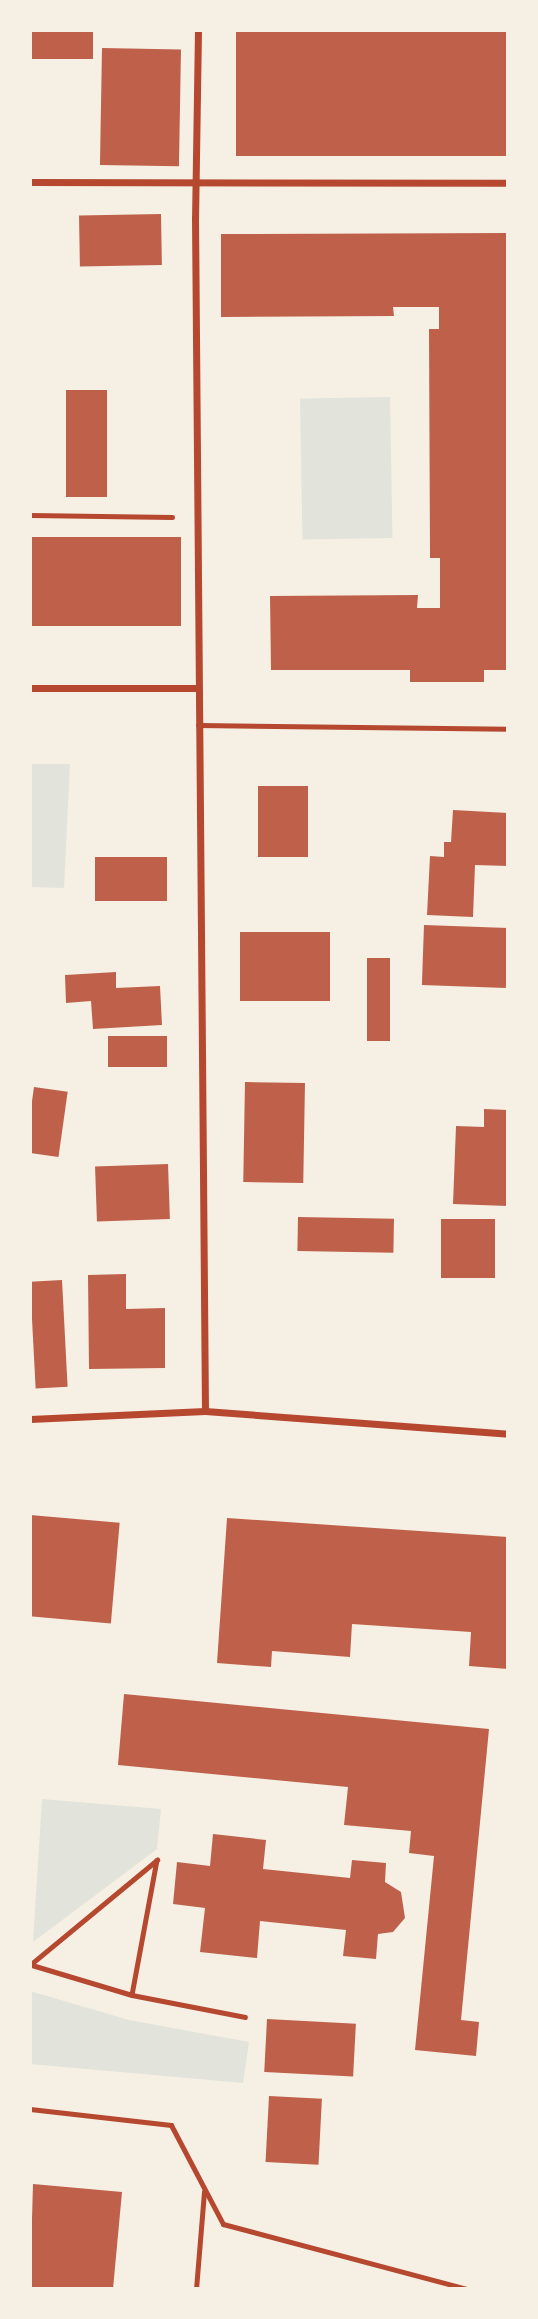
<!DOCTYPE html>
<html>
<head>
<meta charset="utf-8">
<style>
  body { margin:0 }
  #map { position:relative; width:538px; height:2319px; overflow:hidden; background:#f6efe4; font-family:"Source Sans 3",sans-serif }
  div>[style] { position:absolute }
  .green>* { inset:0; background:#e2e4dc; transform-origin:0 0 }
  .building>* { inset:0; background:#bf614a; transform-origin:0 0 }
  .path>* { height:4.5px; margin:-2.25px; padding:0 2.25px; transform-origin:2.25px; border-radius:2.25px; background:#b5482f }
  .service>* { height:5px; margin:-2.5px; padding:0 2.5px; transform-origin:2.5px; border-radius:2.5px; background:#b5482f }
  .minor>* { height:7px; margin:-3.5px; padding:0 3.5px; transform-origin:3.5px; border-radius:3.5px; background:#b5482f }
  span { translate:-50% -50%; white-space:nowrap; text-align:center; line-height:1.15; -webkit-text-stroke:7px #f6efe4; paint-order:stroke }
  .frame { position:absolute; inset:0; border:32px solid #f6efe4; pointer-events:none }
</style>
</head>
<body>
<div id="map">
  <div class="green">
    <i style="left:390px;top:397px;width:141px;height:90px;rotate:89deg"></i>
    <i style="clip-path:polygon(30px 764px,70px 764px,64px 888px,30px 887px)"></i>
    <i style="clip-path:polygon(42px 1799px,161px 1809px,157px 1849px,33px 1942px)"></i>
    <i style="clip-path:polygon(30px 1991px,129px 2020px,249px 2042px,243px 2083px,30px 2064px)"></i>
  </div>
  <div class="building">
    <i style="left:30px;top:30px;width:63px;height:29px"></i>
    <i style="left:236px;top:30px;width:272px;height:126px"></i>
    <i style="left:102px;top:48px;width:79px;height:117px;rotate:1deg"></i>
    <i style="left:161px;top:214px;width:51px;height:82px;rotate:89deg"></i>
    <i style="clip-path:polygon(508px 233px,508px 670px,484px 670px,484px 682px,410px 682px,410px 670px,271px 670px,270px 596px,418px 595px,417px 608px,440px 608px,440px 558px,430px 558px,429px 329px,439px 329px,439px 307px,393px 307px,394px 316px,221px 317px,221px 234px)"></i>
    <i style="left:66px;top:390px;width:41px;height:107px"></i>
    <i style="left:30px;top:537px;width:151px;height:89px"></i>
    <i style="left:258px;top:786px;width:50px;height:71px"></i>
    <i style="clip-path:polygon(453px 810px,508px 813px,508px 866px,475px 865px,473px 917px,427px 915px,430px 856px,444px 857px,444px 842px,451px 842px)"></i>
    <i style="left:167px;top:857px;width:44px;height:72px;rotate:90deg"></i>
    <i style="left:424px;top:925px;width:84px;height:60px;rotate:2deg"></i>
    <i style="left:240px;top:932px;width:90px;height:69px"></i>
    <i style="left:367px;top:958px;width:23px;height:83px"></i>
    <i style="clip-path:polygon(116px 972px,116px 988px,160px 986px,162px 1025px,93px 1029px,91px 1001px,66px 1003px,65px 975px)"></i>
    <i style="left:167px;top:1036px;width:31px;height:59px;rotate:90deg"></i>
    <i style="left:245px;top:1082px;width:60px;height:100px;rotate:1deg"></i>
    <i style="left:34px;top:1087px;width:34px;height:66px;rotate:8deg"></i>
    <i style="clip-path:polygon(484px 1109px,508px 1110px,508px 1206px,453px 1204px,456px 1126px,484px 1127px)"></i>
    <i style="left:168px;top:1164px;width:55px;height:73px;rotate:88deg"></i>
    <i style="left:298px;top:1217px;width:96px;height:34px;rotate:1deg"></i>
    <i style="left:441px;top:1219px;width:54px;height:59px"></i>
    <i style="clip-path:polygon(126px 1274px,126px 1309px,165px 1308px,165px 1368px,89px 1369px,88px 1275px)"></i>
    <i style="left:62px;top:1280px;width:107px;height:32px;rotate:87deg"></i>
    <i style="left:30px;top:1515px;width:90px;height:101px;rotate:5deg"></i>
    <i style="clip-path:polygon(227px 1518px,508px 1537px,508px 1669px,469px 1666px,471px 1632px,352px 1624px,350px 1657px,272px 1651px,271px 1667px,217px 1663px)"></i>
    <i style="clip-path:polygon(124px 1694px,489px 1729px,461px 2020px,479px 2022px,476px 2056px,415px 2050px,434px 1856px,409px 1853px,411px 1831px,344px 1825px,348px 1787px,118px 1765px)"></i>
    <i style="clip-path:polygon(213px 1834px,266px 1840px,263px 1869px,350px 1878px,352px 1860px,386px 1863px,385px 1882px,401px 1892px,405px 1918px,393px 1932px,378px 1934px,376px 1959px,343px 1956px,346px 1930px,260px 1921px,257px 1958px,200px 1952px,205px 1908px,173px 1904px,177px 1862px,210px 1866px)"></i>
    <i style="left:267px;top:2019px;width:89px;height:53px;rotate:3deg"></i>
    <i style="left:269px;top:2096px;width:53px;height:66px;rotate:3deg"></i>
    <i style="clip-path:polygon(33px 2184px,122px 2192px,113px 2289px,30px 2289px)"></i>
  </div>
  <div class="path">
    <i style="left:30px;top:515px;width:142px;rotate:0.8deg"></i>
    <i style="left:30px;top:1965px;width:165px;rotate:-39.6deg"></i>
    <i style="left:157px;top:1860px;width:137px;rotate:100.5deg"></i>
    <i style="left:132px;top:1995px;width:115px;rotate:11deg"></i>
    <i style="left:32px;top:1965px;width:104px;rotate:16.7deg"></i>
  </div>
  <div class="service">
    <i style="left:198px;top:725px;width:310px;rotate:0.7deg"></i>
    <i style="left:30px;top:2109px;width:142px;rotate:6.5deg"></i>
    <i style="left:171px;top:2125px;width:112px;rotate:62.3deg"></i>
    <i style="left:223px;top:2224px;width:253px;rotate:14.9deg"></i>
    <i style="left:196px;top:2289px;width:98px;rotate:-85.3deg"></i>
  </div>
  <div class="minor">
    <i style="left:198px;top:30px;width:188px;rotate:90.9deg"></i>
    <i style="left:195px;top:218px;width:1193px;rotate:89.52deg"></i>
    <i style="left:30px;top:182px;width:478px;rotate:0.1deg"></i>
    <i style="left:30px;top:688px;width:168px"></i>
    <i style="left:30px;top:1419px;width:175px;rotate:-2.6deg"></i>
    <i style="left:205px;top:1411px;width:304px;rotate:4.3deg"></i>
  </div>
  <div class="frame"></div>
</div>
</body>
</html>
